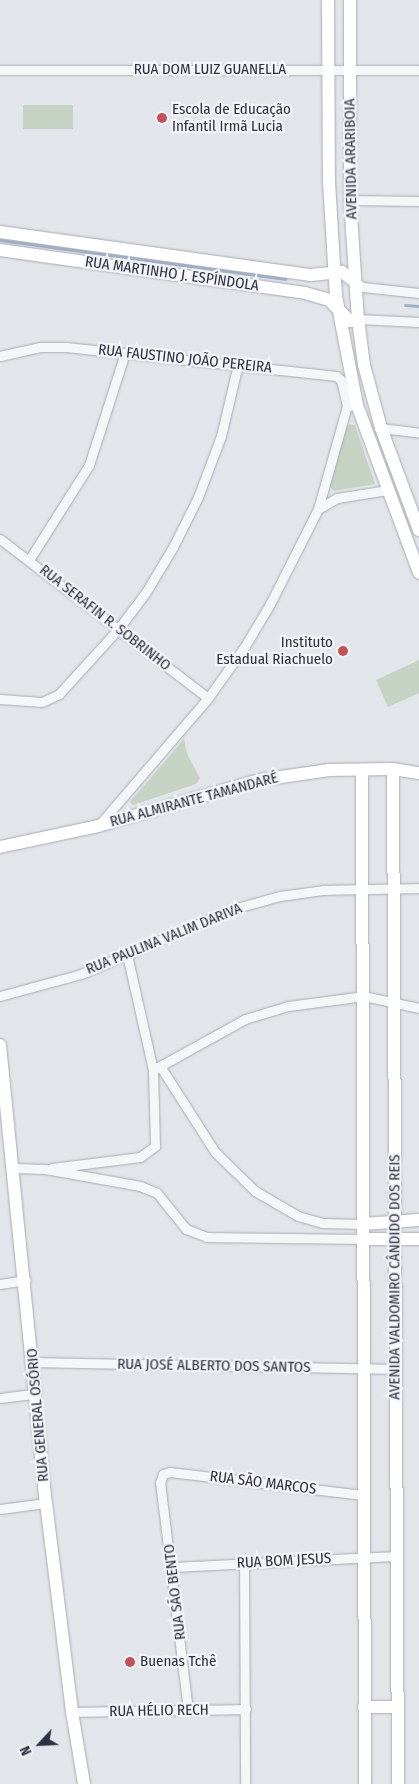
<!DOCTYPE html>
<html>
<head>
<meta charset="utf-8">
<style>
  body { margin:0 }
  #map { position:relative; width:419px; height:1784px; overflow:hidden; background:#e2e5ea; font-family:"Fira Sans Condensed",sans-serif }
  div>[style] { position:absolute }
  .green>* { inset:0; background:#c6d3c4; transform-origin:0 0 }
  .stream>* { height:3px; margin:-1.5px; padding:0 1.5px; transform-origin:1.5px; border-radius:1.5px; background:#a0afc7 }
  .roads { filter:drop-shadow(0 0 1px #a8abb4) drop-shadow(0 0 1px #a8abb4) }
  .street>* { height:9px; margin:-4.5px; padding:0 4.5px; transform-origin:4.5px; border-radius:4.5px; background:#f5f6f8 }
  .secondary>* { height:12px; margin:-6px; padding:0 6px; transform-origin:6px; border-radius:6px; background:#fff }
  .dots>* { width:14px; height:14px; translate:-50% -50%; box-sizing:border-box; border:2px solid #f2f4f7; border-radius:50% }
  span { translate:-50% -50%; white-space:nowrap; text-align:center; line-height:1.15; -webkit-text-stroke:4.5px #f2f4f7; paint-order:stroke }
  .street-label { font-size:15px; color:#2c3141 }
  .poi-label { font-size:15px; color:#2c3141 }
  .left { translate:0 -50%; text-align:left }
  .right { translate:-100% -50%; text-align:right }
  .north { position:absolute; left:15px; top:1719px; width:50px; height:50px; -webkit-text-stroke:4px #f2f4f7; paint-order:stroke; rotate:245deg; font-size:14px; font-weight:700; line-height:20px; text-align:center; color:#2c3141 }
  .north::after { content:''; display:block; margin:auto; width:18px; height:22px; background:#2c3141; clip-path:polygon(50% 0,100% 100%,50% 72%,0 100%) }
</style>
</head>
<body>
<div id="map">
  <div class="green">
    <i style="left:73px;top:105px;width:24px;height:50px;rotate:90deg"></i>
    <i style="clip-path:polygon(350px 424px,355px 425px,375px 484px,334px 491px,329px 486px,346px 427px)"></i>
    <i style="clip-path:polygon(419px 660px,419px 693px,388px 707px,376px 680px)"></i>
    <i style="clip-path:polygon(184px 739px,187px 754px,200px 778px,196px 784px,133px 805px,130px 802px)"></i>
  </div>
  <div class="stream">
    <i style="left:0;top:240px;width:288px;rotate:7.8deg"></i>
    <i style="left:405px;top:305px;width:14px;rotate:4deg"></i>
  </div>
  <div class="roads">
    <div class="street">
      <i style="left:0;top:70px;width:419px"></i>
      <i style="left:350px;top:200px;width:69px;rotate:0.8deg"></i>
      <i style="left:354px;top:281px;width:11px;rotate:34deg"></i>
      <i style="left:363px;top:287px;width:56px;rotate:6.1deg"></i>
      <i style="left:358px;top:319px;width:61px;rotate:2.8deg"></i>
      <i style="left:0;top:356px;width:41px;rotate:-12.7deg"></i>
      <i style="left:40px;top:347px;width:26px"></i>
      <i style="left:66px;top:347px;width:272px;rotate:6.1deg"></i>
      <i style="left:336px;top:376px;width:6px;rotate:39deg"></i>
      <i style="left:341px;top:380px;width:27px;rotate:77deg"></i>
      <i style="left:381px;top:428px;width:38px;rotate:7deg"></i>
      <i style="left:318px;top:509px;width:22px;rotate:-30deg"></i>
      <i style="left:337px;top:498px;width:51px;rotate:-9.1deg"></i>
      <i style="left:0;top:539px;width:262px;rotate:37.4deg"></i>
      <i style="left:29px;top:560px;width:112px;rotate:-57.7deg"></i>
      <i style="left:89px;top:465px;width:118px;rotate:-72.2deg"></i>
      <i style="left:0;top:699px;width:42px;rotate:4.1deg"></i>
      <i style="left:42px;top:702px;width:19px;rotate:-25deg"></i>
      <i style="left:59px;top:694px;width:89px;rotate:-47.7deg"></i>
      <i style="left:119px;top:628px;width:45px;rotate:-53.1deg"></i>
      <i style="left:146px;top:592px;width:52px;rotate:-59deg"></i>
      <i style="left:173px;top:547px;width:56px;rotate:-63.4deg"></i>
      <i style="left:198px;top:497px;width:65px;rotate:-69.3deg"></i>
      <i style="left:221px;top:436px;width:74px;rotate:-76.7deg"></i>
      <i style="left:98px;top:826px;width:169px;rotate:-49.3deg"></i>
      <i style="left:208px;top:698px;width:64px;rotate:-54.6deg"></i>
      <i style="left:245px;top:646px;width:49px;rotate:-59.2deg"></i>
      <i style="left:270px;top:604px;width:106px;rotate:-63.2deg"></i>
      <i style="left:318px;top:509px;width:107px;rotate:-74.3deg"></i>
      <i style="left:347px;top:406px;width:10px;rotate:-6deg"></i>
      <i style="left:0;top:996px;width:84px;rotate:-15.2deg"></i>
      <i style="left:81px;top:974px;width:165px;rotate:-23.2deg"></i>
      <i style="left:233px;top:909px;width:49px;rotate:-15.5deg"></i>
      <i style="left:280px;top:896px;width:43px;rotate:-7.9deg"></i>
      <i style="left:323px;top:890px;width:96px;rotate:-1.2deg"></i>
      <i style="left:160px;top:1066px;width:102px;rotate:57.4deg"></i>
      <i style="left:215px;top:1152px;width:56px;rotate:44.3deg"></i>
      <i style="left:255px;top:1191px;width:50px;rotate:30.2deg"></i>
      <i style="left:298px;top:1216px;width:25px;rotate:16deg"></i>
      <i style="left:322px;top:1223px;width:41px;rotate:1.4deg"></i>
      <i style="left:153px;top:1070px;width:105px;rotate:-29deg"></i>
      <i style="left:245px;top:1019px;width:45px;rotate:-16.8deg"></i>
      <i style="left:288px;top:1006px;width:77px;rotate:-7.5deg"></i>
      <i style="left:364px;top:996px;width:56px;rotate:12.3deg"></i>
      <i style="left:14px;top:1168px;width:31px;rotate:2deg"></i>
      <i style="left:45px;top:1169px;width:97px;rotate:10.1deg"></i>
      <i style="left:140px;top:1186px;width:18px;rotate:22deg"></i>
      <i style="left:157px;top:1193px;width:46px;rotate:51.1deg"></i>
      <i style="left:186px;top:1229px;width:22px;rotate:21deg"></i>
      <i style="left:207px;top:1237px;width:155px;rotate:0.7deg"></i>
      <i style="left:52px;top:1168px;width:89px;rotate:-7.1deg"></i>
      <i style="left:140px;top:1157px;width:19px;rotate:-36deg"></i>
      <i style="left:155px;top:1146px;width:76px;rotate:-91.5deg"></i>
      <i style="left:153px;top:1070px;width:118px;rotate:-102.7deg"></i>
      <i style="left:0;top:1284px;width:26px;rotate:-9deg"></i>
      <i style="left:33px;top:1362px;width:362px;rotate:1.1deg"></i>
      <i style="left:0;top:1398px;width:35px;rotate:-7deg"></i>
      <i style="left:0;top:1509px;width:46px;rotate:-7.4deg"></i>
      <i style="left:244px;top:1564px;width:220px;rotate:89.7deg"></i>
      <i style="left:172px;top:1567px;width:224px;rotate:-2.8deg"></i>
      <i style="left:188px;top:1710px;width:229px;rotate:-97deg"></i>
      <i style="left:160px;top:1483px;width:9px;rotate:-72deg"></i>
      <i style="left:163px;top:1474px;width:7px;rotate:-16deg"></i>
      <i style="left:170px;top:1472px;width:194px;rotate:6.8deg"></i>
      <i style="left:72px;top:1712px;width:174px;rotate:-1deg"></i>
    </div>
    <div class="secondary">
      <i style="left:328px;top:0;width:182px;rotate:89.7deg"></i>
      <i style="left:329px;top:182px;width:114px;rotate:86.5deg"></i>
      <i style="left:336px;top:296px;width:111px;rotate:79.1deg"></i>
      <i style="left:357px;top:405px;width:179px;rotate:69.7deg"></i>
      <i style="left:350px;top:0;width:200px;rotate:90deg"></i>
      <i style="left:350px;top:200px;width:119px;rotate:86.2deg"></i>
      <i style="left:358px;top:319px;width:46px;rotate:82.6deg"></i>
      <i style="left:364px;top:365px;width:65px;rotate:74.9deg"></i>
      <i style="left:381px;top:428px;width:109px;rotate:69.6deg"></i>
      <i style="left:0;top:232px;width:314px;rotate:7.9deg"></i>
      <i style="left:311px;top:275px;width:31px;rotate:-6deg"></i>
      <i style="left:342px;top:272px;width:15px;rotate:37deg"></i>
      <i style="left:0;top:250px;width:308px;rotate:8deg"></i>
      <i style="left:305px;top:293px;width:25px;rotate:16deg"></i>
      <i style="left:329px;top:300px;width:30px;rotate:45deg"></i>
      <i style="left:350px;top:321px;width:8px;rotate:-14deg"></i>
      <i style="left:393px;top:769px;width:1015px;rotate:89.72deg"></i>
      <i style="left:362px;top:770px;width:1014px;rotate:89.83deg"></i>
      <i style="left:0;top:847px;width:100px;rotate:-12.1deg"></i>
      <i style="left:98px;top:826px;width:168px;rotate:-15.9deg"></i>
      <i style="left:260px;top:780px;width:70px;rotate:-8.2deg"></i>
      <i style="left:329px;top:770px;width:64px;rotate:-0.9deg"></i>
      <i style="left:393px;top:769px;width:26px;rotate:9deg"></i>
      <i style="left:0;top:1045px;width:460px;rotate:84.3deg"></i>
      <i style="left:46px;top:1503px;width:211px;rotate:82.9deg"></i>
      <i style="left:72px;top:1712px;width:73px;rotate:80.5deg"></i>
      <i style="left:363px;top:1224px;width:56px;rotate:-4.1deg"></i>
      <i style="left:362px;top:1239px;width:57px"></i>
      <i style="left:364px;top:1707px;width:33px"></i>
    </div>
  </div>
  <div class="dots">
    <i style="left:162px;top:118px;background:#c55158"></i>
    <i style="left:343px;top:651px;background:#c55158"></i>
    <i style="left:130px;top:1662px;background:#c55158"></i>
  </div>
  <div class="street-label">
    <span style="left:210px;top:70px">RUA DOM LUIZ GUANELLA</span>
    <span style="left:351px;top:159px;rotate:-91deg">AVENIDA ARARIBOIA</span>
    <span style="left:172px;top:274px;rotate:8deg">RUA MARTINHO J. ESPÍNDOLA</span>
    <span style="left:185px;top:359px;rotate:6deg">RUA FAUSTINO JOÃO PEREIRA</span>
    <span style="left:105px;top:618px;rotate:38deg">RUA SERAFIN R. SOBRINHO</span>
    <span style="left:194px;top:800px;rotate:-15deg">RUA ALMIRANTE TAMANDARÉ</span>
    <span style="left:164px;top:939px;rotate:-22deg">RUA PAULINA VALIM DARIVA</span>
    <span style="left:395px;top:1277px;rotate:-90deg">AVENIDA VALDOMIRO CÂNDIDO DOS REIS</span>
    <span style="left:214px;top:1366px;rotate:1deg">RUA JOSÉ ALBERTO DOS SANTOS</span>
    <span style="left:38px;top:1415px;rotate:-95deg">RUA GENERAL OSÓRIO</span>
    <span style="left:263px;top:1483px;rotate:7deg">RUA SÃO MARCOS</span>
    <span style="left:284px;top:1561px;rotate:-3deg">RUA BOM JESUS</span>
    <span style="left:175px;top:1592px;rotate:-97deg">RUA SÃO BENTO</span>
    <span style="left:159px;top:1711px;rotate:-1deg">RUA HÉLIO RECH</span>
  </div>
  <div class="poi-label">
    <span class="left" style="left:172px;top:118px">Escola de Educação<br>Infantil Irmã Lucia</span>
    <span class="right" style="left:333px;top:651px">Instituto<br>Estadual Riachuelo</span>
    <span class="left" style="left:140px;top:1662px">Buenas Tchê</span>
  </div>
  <div class="north">N</div>
</div>
</body>
</html>
